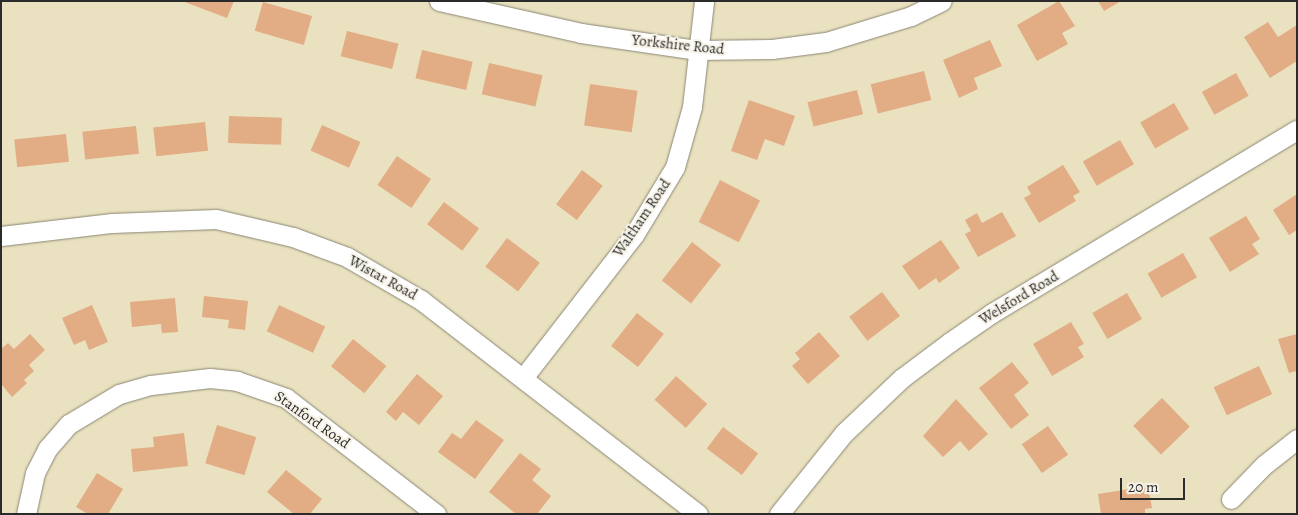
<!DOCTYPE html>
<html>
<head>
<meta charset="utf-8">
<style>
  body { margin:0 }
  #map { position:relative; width:1298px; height:515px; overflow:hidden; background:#e9e1bf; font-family:Alegreya,serif }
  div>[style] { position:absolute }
  .building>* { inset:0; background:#e2ad85; transform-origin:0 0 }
  .roads { filter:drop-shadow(0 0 1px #8a8675) drop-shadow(0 0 1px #8a8675) }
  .street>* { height:19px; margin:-9.5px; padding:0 9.5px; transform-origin:9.5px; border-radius:9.5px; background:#fff }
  span { translate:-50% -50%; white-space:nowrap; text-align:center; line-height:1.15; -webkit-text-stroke:4px #f7f3e8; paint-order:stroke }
  .street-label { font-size:15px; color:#2b2b2b }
  .frame { position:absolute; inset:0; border:2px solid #2b2b2b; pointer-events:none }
  .scale { position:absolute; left:1120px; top:478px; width:65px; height:22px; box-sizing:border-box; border:2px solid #2b2b2b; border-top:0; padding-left:6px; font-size:15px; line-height:18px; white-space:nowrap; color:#2b2b2b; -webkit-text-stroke:4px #f7f3e8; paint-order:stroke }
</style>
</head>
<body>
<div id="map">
  <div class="building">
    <i style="clip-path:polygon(182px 1px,234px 1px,227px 18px)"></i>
    <i style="clip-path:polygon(1059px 1px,1075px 26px,1062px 33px,1068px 44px,1037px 61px,1017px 25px)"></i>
    <i style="clip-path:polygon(1098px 1px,1121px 1px,1104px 11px)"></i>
    <i style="left:263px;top:2px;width:51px;height:30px;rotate:16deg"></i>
    <i style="clip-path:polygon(1268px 22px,1278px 37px,1297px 25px,1297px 61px,1270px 78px,1244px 37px)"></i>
    <i style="left:347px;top:31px;width:53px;height:26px;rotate:14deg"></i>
    <i style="clip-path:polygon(990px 40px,1002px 66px,974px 78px,978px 89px,959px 98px,943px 60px)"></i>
    <i style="left:422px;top:50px;width:52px;height:29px;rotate:13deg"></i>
    <i style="left:489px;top:63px;width:55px;height:32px;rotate:13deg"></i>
    <i style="left:924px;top:71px;width:30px;height:55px;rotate:76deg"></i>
    <i style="left:1236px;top:73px;width:26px;height:39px;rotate:61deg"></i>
    <i style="left:590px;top:84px;width:48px;height:42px;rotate:8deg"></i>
    <i style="left:857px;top:90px;width:25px;height:51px;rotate:76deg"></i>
    <i style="clip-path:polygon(749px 100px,795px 116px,784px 146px,765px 139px,757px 160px,731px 151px)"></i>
    <i style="left:1174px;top:103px;width:30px;height:39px;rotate:60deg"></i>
    <i style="left:229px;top:116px;width:53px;height:27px;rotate:2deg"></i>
    <i style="left:205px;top:122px;width:29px;height:52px;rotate:84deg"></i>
    <i style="left:322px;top:125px;width:42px;height:28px;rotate:24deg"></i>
    <i style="left:136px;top:126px;width:28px;height:54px;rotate:84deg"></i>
    <i style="left:66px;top:134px;width:28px;height:52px;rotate:84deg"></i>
    <i style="left:1120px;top:140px;width:28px;height:43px;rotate:60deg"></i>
    <i style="left:397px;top:156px;width:41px;height:35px;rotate:34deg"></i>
    <i style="clip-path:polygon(1063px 165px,1080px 192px,1073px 196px,1076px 201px,1039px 223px,1024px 198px,1031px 194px,1027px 187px)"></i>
    <i style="left:582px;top:170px;width:26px;height:43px;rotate:37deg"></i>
    <i style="left:720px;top:180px;width:45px;height:47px;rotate:27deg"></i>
    <i style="clip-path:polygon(1297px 194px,1297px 230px,1289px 235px,1273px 210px)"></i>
    <i style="left:444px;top:202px;width:44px;height:28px;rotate:37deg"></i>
    <i style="clip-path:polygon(1002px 212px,1016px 236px,978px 257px,965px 234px,971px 231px,965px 220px,977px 213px,982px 223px)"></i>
    <i style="clip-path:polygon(1246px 216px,1260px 239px,1252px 244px,1259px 254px,1230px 272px,1209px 238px)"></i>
    <i style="left:507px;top:238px;width:41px;height:36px;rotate:37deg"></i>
    <i style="clip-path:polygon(941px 240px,960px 268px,939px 283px,936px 278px,919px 290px,902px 266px)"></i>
    <i style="left:692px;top:242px;width:37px;height:49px;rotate:38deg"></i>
    <i style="left:1183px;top:253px;width:28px;height:41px;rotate:60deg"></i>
    <i style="left:882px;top:292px;width:30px;height:41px;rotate:53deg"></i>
    <i style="left:1127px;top:293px;width:30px;height:40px;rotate:60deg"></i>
    <i style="clip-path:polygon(204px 296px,248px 301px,245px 330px,228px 328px,229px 320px,202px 317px)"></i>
    <i style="clip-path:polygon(175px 298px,178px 332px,162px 333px,161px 324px,132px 327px,130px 302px)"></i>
    <i style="clip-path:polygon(92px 305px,108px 342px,89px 350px,85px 340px,74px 345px,62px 318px)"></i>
    <i style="left:279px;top:305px;width:51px;height:29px;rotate:25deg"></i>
    <i style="left:637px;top:313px;width:34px;height:42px;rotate:38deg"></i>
    <i style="clip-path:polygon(1071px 322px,1084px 344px,1078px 347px,1084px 357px,1052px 376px,1033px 344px)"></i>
    <i style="clip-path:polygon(819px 332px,840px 356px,808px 384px,792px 366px,800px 359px,795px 353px)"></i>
    <i style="clip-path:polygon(30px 334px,45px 350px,29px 365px,34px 371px,24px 380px,27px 383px,12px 397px,1px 384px,1px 349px,8px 343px,14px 349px)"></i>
    <i style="clip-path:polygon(1297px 334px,1297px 371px,1289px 373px,1278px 339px)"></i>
    <i style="left:353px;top:339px;width:43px;height:35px;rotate:39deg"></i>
    <i style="clip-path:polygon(1012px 362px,1029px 383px,1014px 395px,1029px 415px,1011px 429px,979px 388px)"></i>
    <i style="left:1259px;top:366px;width:31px;height:50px;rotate:65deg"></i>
    <i style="clip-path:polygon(417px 374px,443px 396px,419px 425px,403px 412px,396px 421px,386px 412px)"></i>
    <i style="left:676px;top:376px;width:42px;height:32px;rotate:42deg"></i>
    <i style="left:1162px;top:398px;width:40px;height:40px;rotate:46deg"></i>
    <i style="clip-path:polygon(956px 399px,988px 434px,969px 451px,960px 441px,943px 457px,923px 436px)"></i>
    <i style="clip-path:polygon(476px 420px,504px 440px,475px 479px,438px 452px,452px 433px,461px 439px)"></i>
    <i style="left:217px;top:425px;width:41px;height:40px;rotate:17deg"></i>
    <i style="left:1048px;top:426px;width:35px;height:32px;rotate:55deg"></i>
    <i style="left:723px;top:427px;width:44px;height:27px;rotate:37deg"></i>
    <i style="clip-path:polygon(184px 433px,188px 466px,133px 472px,131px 449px,154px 447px,153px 437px)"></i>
    <i style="clip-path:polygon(520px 453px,541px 469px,532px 480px,551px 496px,537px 514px,516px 514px,489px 492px)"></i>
    <i style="clip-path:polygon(286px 470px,322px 499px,310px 514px,294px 514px,267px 492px)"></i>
    <i style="clip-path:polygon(97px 473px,123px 489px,108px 514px,88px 514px,76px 507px)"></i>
    <i style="clip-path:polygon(1148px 486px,1152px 508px,1145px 509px,1145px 514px,1101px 514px,1098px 494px)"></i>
  </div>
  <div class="roads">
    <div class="street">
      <i style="left:439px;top:1px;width:146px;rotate:12.7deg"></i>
      <i style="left:581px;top:33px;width:118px;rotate:8.3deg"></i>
      <i style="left:698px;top:50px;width:74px;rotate:-0.8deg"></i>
      <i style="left:772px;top:49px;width:54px;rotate:-7.4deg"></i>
      <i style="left:826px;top:42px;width:89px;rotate:-17deg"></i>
      <i style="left:911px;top:16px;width:34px;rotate:-26deg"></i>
      <i style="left:1px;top:236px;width:112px;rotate:-6.7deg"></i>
      <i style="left:112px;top:223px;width:104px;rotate:-2.2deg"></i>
      <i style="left:216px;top:219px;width:79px;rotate:13.2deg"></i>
      <i style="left:293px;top:237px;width:58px;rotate:20.3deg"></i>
      <i style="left:347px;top:257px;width:86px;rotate:30.2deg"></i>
      <i style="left:421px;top:300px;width:350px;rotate:37.7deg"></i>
      <i style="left:523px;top:378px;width:181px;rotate:-52.2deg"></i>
      <i style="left:634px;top:235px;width:79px;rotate:-58.9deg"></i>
      <i style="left:675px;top:167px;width:62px;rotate:-74.2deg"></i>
      <i style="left:692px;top:107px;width:107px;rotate:-83.5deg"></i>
      <i style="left:1231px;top:499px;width:47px;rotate:-45.9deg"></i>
      <i style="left:1264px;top:465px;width:42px;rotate:-38.2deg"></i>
      <i style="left:26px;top:514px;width:42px;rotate:-77.6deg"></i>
      <i style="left:35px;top:473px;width:28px;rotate:-63deg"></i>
      <i style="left:48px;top:448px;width:32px;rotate:-49deg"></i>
      <i style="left:69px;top:424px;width:58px;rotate:-31deg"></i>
      <i style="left:119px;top:394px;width:33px;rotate:-16deg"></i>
      <i style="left:151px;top:385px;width:59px;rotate:-6.8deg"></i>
      <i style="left:210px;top:378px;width:27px;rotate:6deg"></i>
      <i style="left:237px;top:381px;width:52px;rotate:19.1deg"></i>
      <i style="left:286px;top:398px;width:190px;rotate:37.7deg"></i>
      <i style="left:779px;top:514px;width:104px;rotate:-51.3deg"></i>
      <i style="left:844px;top:433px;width:80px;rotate:-43.5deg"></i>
      <i style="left:902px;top:378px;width:60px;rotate:-36.9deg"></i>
      <i style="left:950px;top:342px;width:51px;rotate:-34.6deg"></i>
      <i style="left:992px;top:313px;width:356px;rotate:-31deg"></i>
    </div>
  </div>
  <div class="street-label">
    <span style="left:678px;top:45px;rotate:6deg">Yorkshire Road</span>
    <span style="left:642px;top:218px;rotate:-56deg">Waltham Road</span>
    <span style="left:383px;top:278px;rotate:29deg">Wistar Road</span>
    <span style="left:1019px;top:298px;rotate:-31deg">Welsford Road</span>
    <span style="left:312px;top:420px;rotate:35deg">Stanford Road</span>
  </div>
  <div class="frame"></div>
  <div class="scale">20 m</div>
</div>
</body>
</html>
